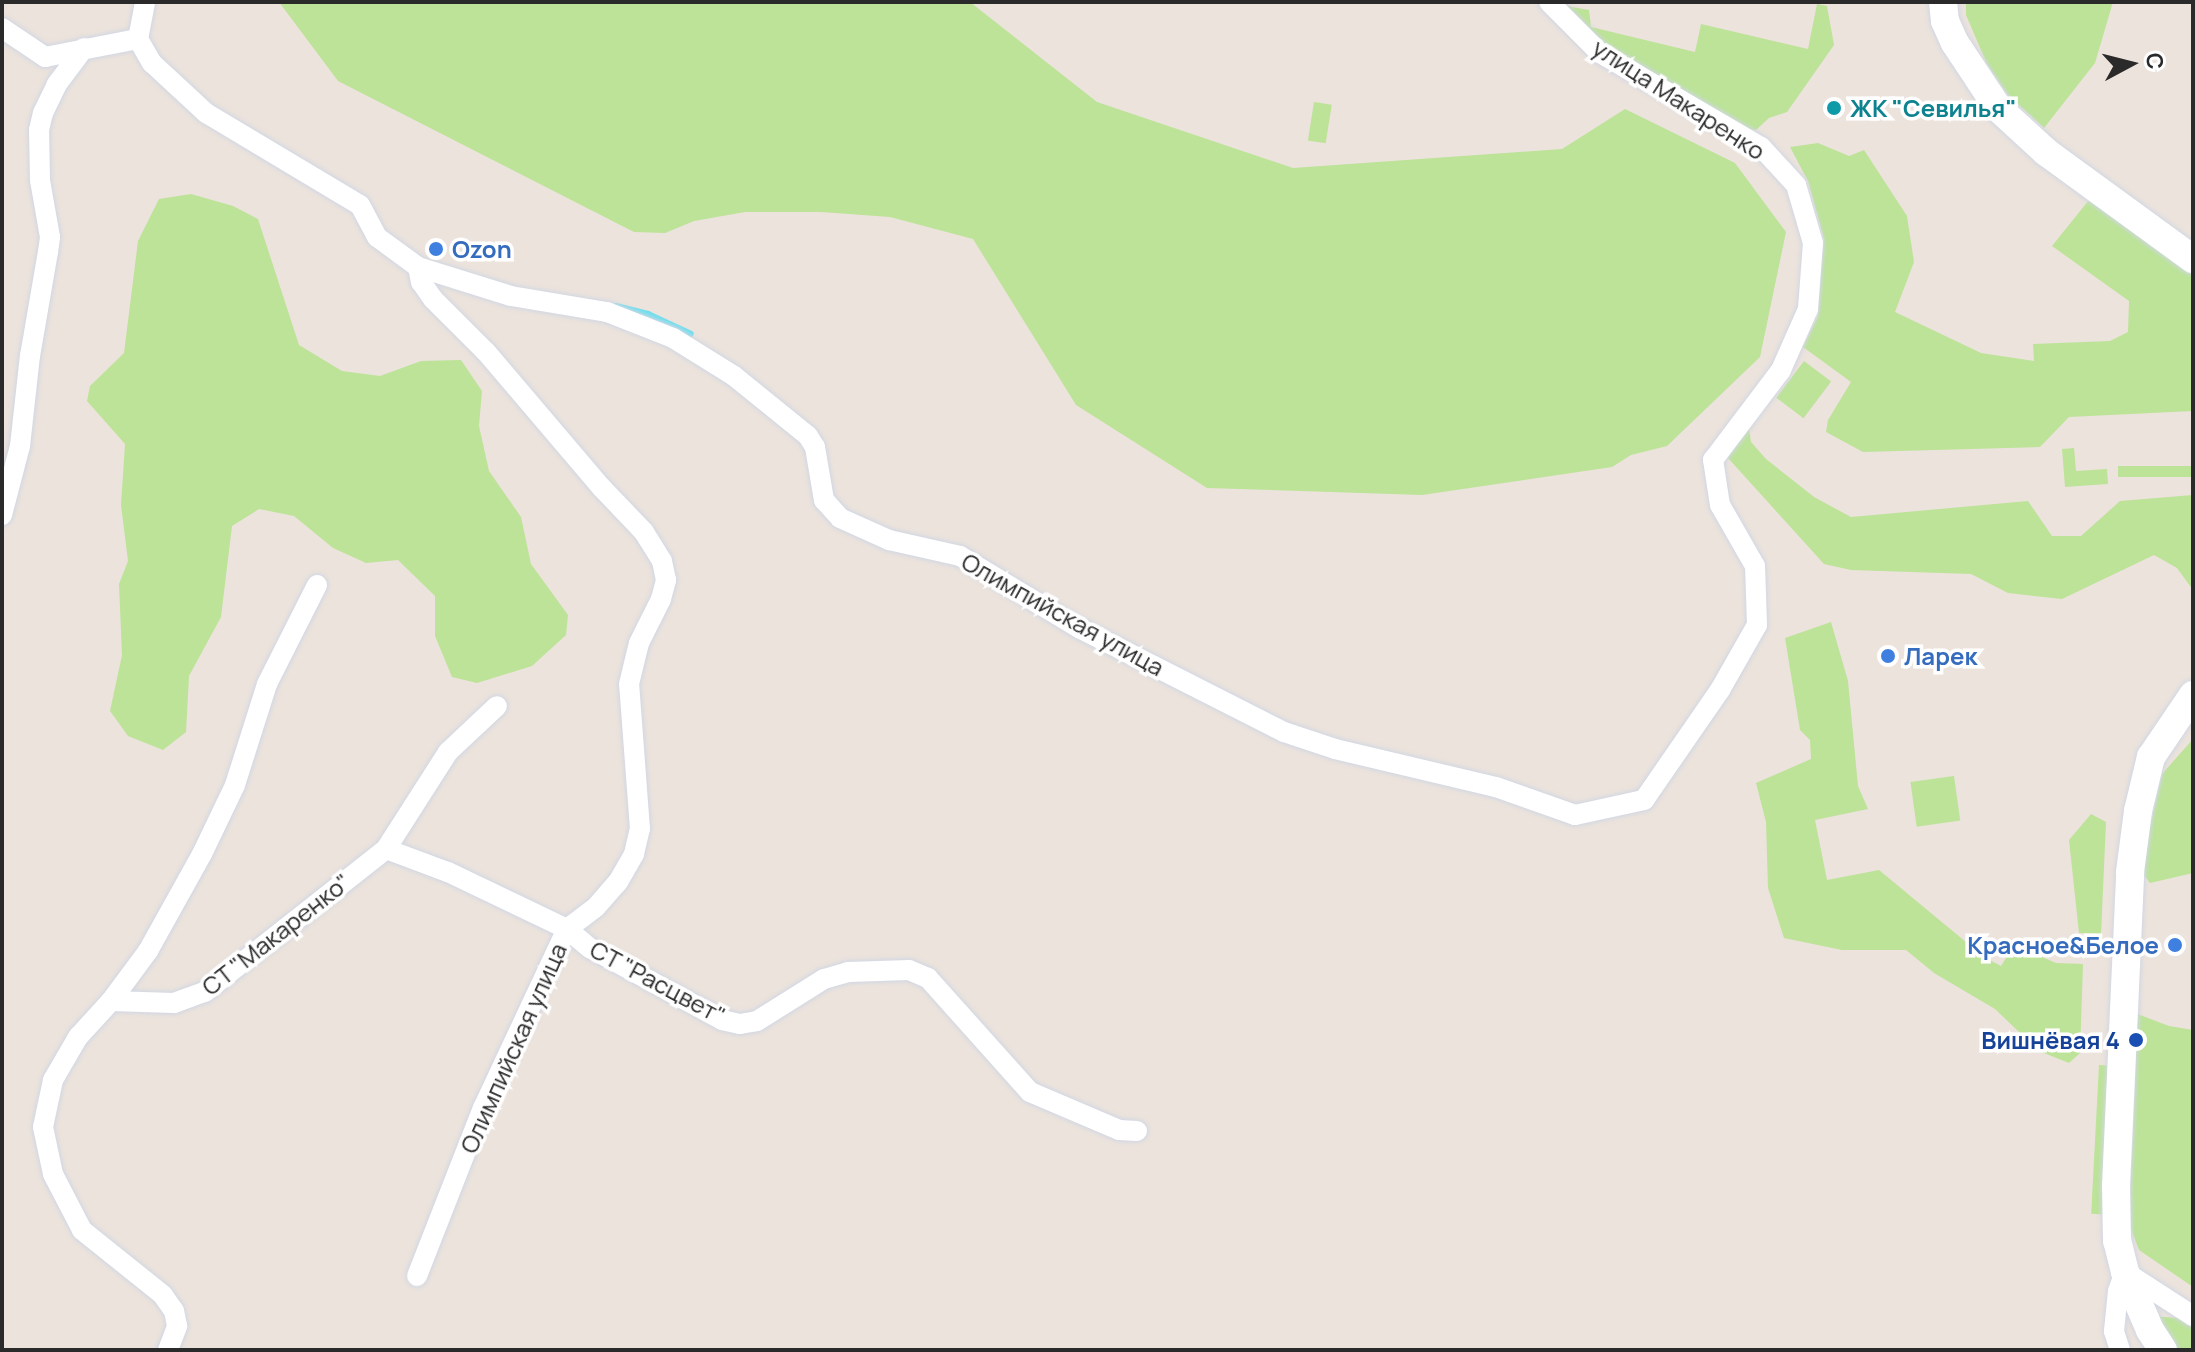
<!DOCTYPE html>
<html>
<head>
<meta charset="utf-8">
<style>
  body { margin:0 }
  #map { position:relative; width:2195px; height:1352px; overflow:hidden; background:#ece3dc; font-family:Manrope,sans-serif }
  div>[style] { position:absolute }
  .green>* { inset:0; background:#bce398; transform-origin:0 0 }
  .stream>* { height:6px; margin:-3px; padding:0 3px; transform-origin:3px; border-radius:3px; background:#6edfef }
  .roads { filter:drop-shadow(0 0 2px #d1d7e3) drop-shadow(0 0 2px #d1d7e3) }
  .street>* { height:20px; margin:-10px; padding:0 10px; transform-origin:10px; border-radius:10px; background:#fff }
  .secondary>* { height:28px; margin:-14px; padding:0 14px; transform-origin:14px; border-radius:14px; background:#fff }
  .dots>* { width:22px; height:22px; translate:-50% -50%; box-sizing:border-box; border:4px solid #fff; border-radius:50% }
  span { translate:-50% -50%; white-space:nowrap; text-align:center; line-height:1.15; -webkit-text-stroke:7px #fff; paint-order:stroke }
  .street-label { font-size:24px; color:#2a2a2a }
  .culture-label { font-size:24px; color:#0d838f; font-weight:700 }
  .left { translate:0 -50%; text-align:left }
  .shop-label { font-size:24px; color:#366cbe; font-weight:700 }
  .right { translate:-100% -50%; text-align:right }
  .transit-label { font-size:24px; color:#164399; font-weight:700 }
  .frame { position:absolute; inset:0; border:4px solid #2a2a2a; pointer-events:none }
  .north { position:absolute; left:2091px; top:24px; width:80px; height:80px; -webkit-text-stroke:6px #fff; paint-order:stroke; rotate:83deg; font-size:22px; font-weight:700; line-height:32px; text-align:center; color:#2a2a2a }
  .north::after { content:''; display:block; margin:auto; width:28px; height:36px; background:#2a2a2a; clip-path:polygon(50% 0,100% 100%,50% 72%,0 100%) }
</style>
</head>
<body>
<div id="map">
  <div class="green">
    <i style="clip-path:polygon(279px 2px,970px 2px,1097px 102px,1293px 168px,1562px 149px,1625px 109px,1735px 163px,1786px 232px,1760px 357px,1667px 446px,1631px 455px,1612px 467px,1422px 495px,1207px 488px,1076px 405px,973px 239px,890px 217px,821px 212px,745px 212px,694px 221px,665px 233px,634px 232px,338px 81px)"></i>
    <i style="clip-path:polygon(1966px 2px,2113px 2px,2095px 63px,2044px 128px,2008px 95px,1987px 64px,1966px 15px)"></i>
    <i style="clip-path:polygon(1555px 4px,1589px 10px,1591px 27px,1695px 52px,1701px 24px,1808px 49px,1817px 4px,1827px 6px,1834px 45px,1787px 112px,1769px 118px,1756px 130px,1742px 128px,1603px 50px)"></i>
    <i style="left:1314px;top:102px;width:18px;height:39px;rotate:9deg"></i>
    <i style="clip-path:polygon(1818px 143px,1849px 156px,1864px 150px,1907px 216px,1914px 262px,1895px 312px,1981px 353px,2034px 361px,2033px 344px,2110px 341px,2128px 332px,2129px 301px,2052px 246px,2093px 195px,2193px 269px,2193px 411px,2069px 417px,2040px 447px,1863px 452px,1826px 432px,1828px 420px,1851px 382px,1803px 347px,1818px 316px,1824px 239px,1808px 181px,1790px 147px)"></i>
    <i style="clip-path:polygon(191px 194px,233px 206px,258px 219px,299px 345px,342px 371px,380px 376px,421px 361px,461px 360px,482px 391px,479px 426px,489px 471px,521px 517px,531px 564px,568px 615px,566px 635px,532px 666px,477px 683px,452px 677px,435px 636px,435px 596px,398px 560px,366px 563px,333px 548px,294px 516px,259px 509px,232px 526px,221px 617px,189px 676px,186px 732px,163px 750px,128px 736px,110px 711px,122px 655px,119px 584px,128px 561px,121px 505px,125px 444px,87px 401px,90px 386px,124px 353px,138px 241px,159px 199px)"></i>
    <i style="left:1804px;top:361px;width:34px;height:46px;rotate:37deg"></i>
    <i style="clip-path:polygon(1748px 423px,1751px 442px,1766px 459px,1814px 497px,1851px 517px,2028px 501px,2052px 536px,2081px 536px,2120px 501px,2193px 495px,2193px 590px,2177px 568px,2154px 555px,2062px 599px,2008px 593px,1971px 574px,1851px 570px,1824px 564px,1728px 458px)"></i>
    <i style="clip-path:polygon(2074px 448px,2076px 471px,2107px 469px,2108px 484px,2065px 487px,2062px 449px)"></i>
    <i style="left:2193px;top:466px;width:11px;height:75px;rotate:90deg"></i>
    <i style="clip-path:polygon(1831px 622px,1848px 681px,1858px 786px,1868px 809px,1815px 820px,1827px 880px,1879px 870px,1984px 957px,2001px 966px,2014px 945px,2056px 963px,2083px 964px,2080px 1053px,2069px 1063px,2039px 1051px,1995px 1009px,1934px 973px,1906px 950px,1842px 950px,1784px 938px,1768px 888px,1766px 822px,1756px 783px,1811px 759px,1810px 740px,1800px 730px,1785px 638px)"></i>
    <i style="clip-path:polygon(2193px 739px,2193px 873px,2150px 883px,2143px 874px,2142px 863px,2162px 774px)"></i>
    <i style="left:1954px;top:776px;width:45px;height:44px;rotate:82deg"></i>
    <i style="clip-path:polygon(2091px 814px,2106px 822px,2101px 934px,2079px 933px,2069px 840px)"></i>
    <i style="clip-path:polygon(2132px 1012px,2169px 1026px,2193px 1030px,2193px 1287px,2139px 1250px,2129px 1224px,2136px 1063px)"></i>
    <i style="left:2099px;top:1065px;width:17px;height:149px;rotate:3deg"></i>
    <i style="clip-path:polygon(2151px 1316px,2178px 1318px,2193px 1328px,2193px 1350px,2174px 1350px)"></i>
  </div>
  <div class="stream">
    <i style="left:616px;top:306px;width:33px;rotate:14deg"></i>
    <i style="left:648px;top:314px;width:47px;rotate:24.9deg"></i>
  </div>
  <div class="roads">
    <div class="street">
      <i style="left:2px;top:28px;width:52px;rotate:34deg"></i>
      <i style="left:45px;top:57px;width:95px;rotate:-11deg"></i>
      <i style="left:138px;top:39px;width:28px;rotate:60deg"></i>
      <i style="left:152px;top:63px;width:74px;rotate:42.8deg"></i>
      <i style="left:206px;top:113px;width:179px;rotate:30.9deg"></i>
      <i style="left:360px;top:205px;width:36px;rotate:62deg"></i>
      <i style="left:377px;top:237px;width:51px;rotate:36.2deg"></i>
      <i style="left:418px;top:267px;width:97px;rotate:17.3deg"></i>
      <i style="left:511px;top:296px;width:97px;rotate:9.5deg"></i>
      <i style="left:607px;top:312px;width:71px;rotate:21.5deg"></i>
      <i style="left:673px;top:338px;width:72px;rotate:31.9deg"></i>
      <i style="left:734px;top:376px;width:95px;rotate:39deg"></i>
      <i style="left:808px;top:436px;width:13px;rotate:58deg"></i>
      <i style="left:815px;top:447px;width:54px;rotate:80.4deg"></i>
      <i style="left:824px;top:500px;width:24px;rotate:48deg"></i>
      <i style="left:840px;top:518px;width:54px;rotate:24.2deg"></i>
      <i style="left:889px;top:540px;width:73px;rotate:12.7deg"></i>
      <i style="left:960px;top:556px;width:139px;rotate:31.2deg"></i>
      <i style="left:1079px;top:628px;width:230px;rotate:26.9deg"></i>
      <i style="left:1284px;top:732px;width:54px;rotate:18.4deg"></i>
      <i style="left:1335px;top:749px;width:165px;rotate:13.3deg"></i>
      <i style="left:1496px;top:787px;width:84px;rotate:19.5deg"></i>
      <i style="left:1575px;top:815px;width:71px;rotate:-12.3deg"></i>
      <i style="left:1644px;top:800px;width:134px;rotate:-55.4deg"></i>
      <i style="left:1720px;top:690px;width:75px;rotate:-60.4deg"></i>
      <i style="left:1757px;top:625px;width:59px;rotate:-91.9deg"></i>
      <i style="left:1755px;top:566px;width:70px;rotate:-119.8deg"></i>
      <i style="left:1720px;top:505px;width:46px;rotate:-98.8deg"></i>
      <i style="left:1713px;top:460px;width:113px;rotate:-52.9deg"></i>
      <i style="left:1781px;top:370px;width:67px;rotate:-66.1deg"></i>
      <i style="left:1808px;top:309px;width:66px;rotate:-85.7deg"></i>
      <i style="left:1813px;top:243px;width:60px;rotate:-106.3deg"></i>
      <i style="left:1796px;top:185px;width:52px;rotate:-132.6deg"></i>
      <i style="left:1761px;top:147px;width:186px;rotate:-149.7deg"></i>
      <i style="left:1600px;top:53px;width:72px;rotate:-135deg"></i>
      <i style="left:138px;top:39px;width:38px;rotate:-79deg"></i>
      <i style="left:2px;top:515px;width:71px;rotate:-75.4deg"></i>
      <i style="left:20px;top:446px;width:91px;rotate:-83.7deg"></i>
      <i style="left:30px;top:356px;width:106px;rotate:-80.2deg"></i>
      <i style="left:48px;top:252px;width:15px;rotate:-82deg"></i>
      <i style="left:50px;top:237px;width:58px;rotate:-100deg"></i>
      <i style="left:40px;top:180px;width:50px;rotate:-91.1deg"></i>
      <i style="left:39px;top:130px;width:17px;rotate:-77deg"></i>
      <i style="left:43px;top:113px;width:32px;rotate:-64deg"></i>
      <i style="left:57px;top:84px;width:45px;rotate:-53.1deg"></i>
      <i style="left:386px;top:849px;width:66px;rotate:20.4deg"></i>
      <i style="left:448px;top:872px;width:132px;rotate:25.6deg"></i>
      <i style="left:567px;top:929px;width:30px;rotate:40deg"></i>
      <i style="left:590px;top:948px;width:150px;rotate:28.6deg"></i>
      <i style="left:722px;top:1020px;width:18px;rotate:13deg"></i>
      <i style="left:740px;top:1024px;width:17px;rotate:-10deg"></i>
      <i style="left:757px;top:1021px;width:79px;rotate:-32.1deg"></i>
      <i style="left:824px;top:979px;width:25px;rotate:-16deg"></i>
      <i style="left:848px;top:972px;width:61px;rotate:-1.9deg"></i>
      <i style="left:909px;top:970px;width:21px;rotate:23deg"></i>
      <i style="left:928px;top:978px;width:153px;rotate:48.2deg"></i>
      <i style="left:1030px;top:1092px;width:97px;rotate:23.1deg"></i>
      <i style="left:1119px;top:1130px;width:18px;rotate:3deg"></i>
      <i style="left:111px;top:1001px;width:63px;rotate:1.8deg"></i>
      <i style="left:174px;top:1003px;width:33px;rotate:-20deg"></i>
      <i style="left:205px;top:992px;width:231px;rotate:-38.3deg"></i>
      <i style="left:386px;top:849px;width:115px;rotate:-57.4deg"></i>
      <i style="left:448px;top:752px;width:67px;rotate:-43.2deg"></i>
      <i style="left:417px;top:1276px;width:180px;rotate:-68.6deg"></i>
      <i style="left:483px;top:1108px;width:198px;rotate:-64.9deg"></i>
      <i style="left:567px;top:929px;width:36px;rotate:-37deg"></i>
      <i style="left:596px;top:907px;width:33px;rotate:-49deg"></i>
      <i style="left:618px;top:882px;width:32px;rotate:-60deg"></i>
      <i style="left:634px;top:854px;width:26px;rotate:-77deg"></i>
      <i style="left:640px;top:829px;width:145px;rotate:-94.3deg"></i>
      <i style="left:629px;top:684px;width:42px;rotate:-76.3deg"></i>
      <i style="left:639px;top:643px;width:49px;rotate:-63.4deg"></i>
      <i style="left:661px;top:599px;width:20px;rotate:-75deg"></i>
      <i style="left:666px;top:580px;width:19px;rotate:-102deg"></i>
      <i style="left:662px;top:561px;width:34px;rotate:-122deg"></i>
      <i style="left:644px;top:532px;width:62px;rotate:-133.7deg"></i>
      <i style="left:601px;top:487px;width:177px;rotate:-130.4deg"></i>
      <i style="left:486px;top:352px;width:75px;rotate:-135deg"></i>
      <i style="left:433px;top:299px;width:21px;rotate:-125deg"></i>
      <i style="left:421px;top:282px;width:15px;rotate:-101deg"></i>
      <i style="left:168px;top:1350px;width:26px;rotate:-69deg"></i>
      <i style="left:177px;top:1326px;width:15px;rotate:-101deg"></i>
      <i style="left:174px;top:1311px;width:19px;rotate:-125deg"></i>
      <i style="left:163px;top:1295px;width:104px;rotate:-141.3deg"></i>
      <i style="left:82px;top:1230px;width:63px;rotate:-117.4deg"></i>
      <i style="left:53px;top:1174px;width:48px;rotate:-102deg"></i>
      <i style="left:43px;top:1127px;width:48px;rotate:-78deg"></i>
      <i style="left:53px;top:1080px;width:50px;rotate:-59.8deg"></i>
      <i style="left:78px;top:1037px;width:49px;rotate:-47.5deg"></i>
      <i style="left:111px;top:1001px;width:62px;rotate:-53.5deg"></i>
      <i style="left:148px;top:951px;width:111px;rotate:-60.9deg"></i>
      <i style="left:202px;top:854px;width:76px;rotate:-64.4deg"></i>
      <i style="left:235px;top:785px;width:106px;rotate:-72.4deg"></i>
      <i style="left:267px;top:684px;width:111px;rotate:-63.2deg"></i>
      <i style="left:2120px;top:1350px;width:20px;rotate:-108deg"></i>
      <i style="left:2114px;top:1331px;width:40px;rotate:-84.3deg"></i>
      <i style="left:2118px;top:1291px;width:20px;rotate:-70deg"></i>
      <i style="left:2125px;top:1272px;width:81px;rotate:32.9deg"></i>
    </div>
    <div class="secondary">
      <i style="left:1943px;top:2px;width:19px;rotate:84deg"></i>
      <i style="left:1945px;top:21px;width:24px;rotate:66deg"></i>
      <i style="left:1955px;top:43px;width:78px;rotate:56.5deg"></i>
      <i style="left:1998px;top:108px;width:65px;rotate:42.5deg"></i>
      <i style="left:2046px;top:152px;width:182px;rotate:36.1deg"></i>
      <i style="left:2163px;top:1350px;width:24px;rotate:-123deg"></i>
      <i style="left:2150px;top:1330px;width:63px;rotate:-113.3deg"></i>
      <i style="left:2125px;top:1272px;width:32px;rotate:-104deg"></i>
      <i style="left:2117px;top:1241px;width:55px;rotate:-91deg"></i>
      <i style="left:2116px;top:1186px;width:314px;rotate:-87.4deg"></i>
      <i style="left:2130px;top:872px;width:62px;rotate:-82.5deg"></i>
      <i style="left:2138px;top:811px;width:56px;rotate:-76.5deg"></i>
      <i style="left:2151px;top:757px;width:75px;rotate:-55.9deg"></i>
    </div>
  </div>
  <div class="dots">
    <i style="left:1834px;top:108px;background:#0f9aa8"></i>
    <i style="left:436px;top:249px;background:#3f7fe0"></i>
    <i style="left:1888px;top:656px;background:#3f7fe0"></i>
    <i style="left:2175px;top:945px;background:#3f7fe0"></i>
    <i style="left:2136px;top:1040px;background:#1a4fb4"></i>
  </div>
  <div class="street-label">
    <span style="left:1679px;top:99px;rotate:33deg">улица Макаренко</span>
    <span style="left:1063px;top:614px;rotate:29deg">Олимпийская улица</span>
    <span style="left:276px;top:934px;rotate:-38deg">СТ "Макаренко"</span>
    <span style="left:658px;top:982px;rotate:28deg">СТ "Расцвет"</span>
    <span style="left:513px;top:1048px;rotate:-66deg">Олимпийская улица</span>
  </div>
  <div class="culture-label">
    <span class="left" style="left:1850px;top:108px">ЖК "Севилья"</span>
  </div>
  <div class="shop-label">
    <span class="left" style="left:452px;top:249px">Ozon</span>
    <span class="left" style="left:1904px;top:656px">Ларек</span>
    <span class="right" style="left:2159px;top:945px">Красное&amp;Белое</span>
  </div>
  <div class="transit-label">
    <span class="right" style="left:2120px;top:1040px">Вишнёвая 4</span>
  </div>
  <div class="frame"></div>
  <div class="north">С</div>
</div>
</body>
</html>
